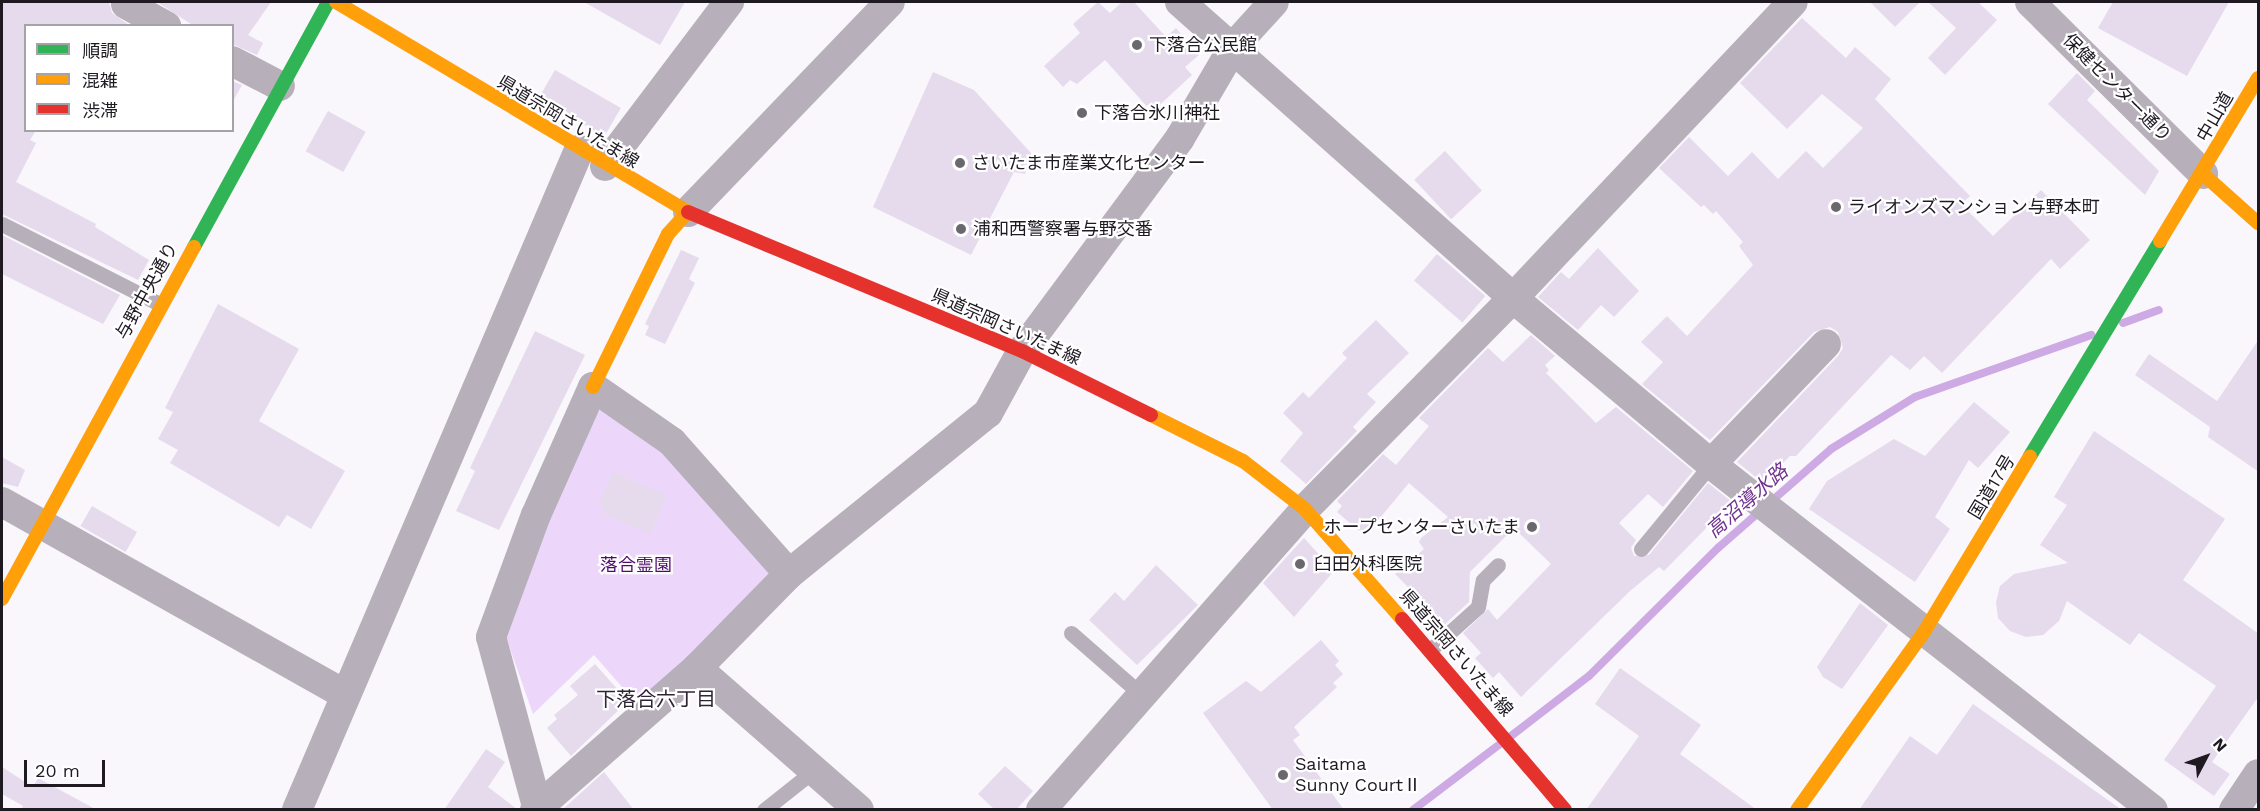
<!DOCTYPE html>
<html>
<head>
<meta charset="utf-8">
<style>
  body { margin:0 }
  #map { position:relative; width:2260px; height:811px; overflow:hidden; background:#f9f6fc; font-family:"Work Sans","Noto Sans JP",sans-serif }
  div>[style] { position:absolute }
  .green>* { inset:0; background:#ecd7fa }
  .stream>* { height:8px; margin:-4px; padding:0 4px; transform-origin:4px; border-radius:4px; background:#cdaae3 }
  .building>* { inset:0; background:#e6dbed; transform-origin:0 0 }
  .lane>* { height:15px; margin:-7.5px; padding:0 7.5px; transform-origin:7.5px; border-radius:7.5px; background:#b7b0bb }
  .street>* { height:30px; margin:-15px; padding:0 15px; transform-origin:15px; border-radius:15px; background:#b7b0bb }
  .fast>* { height:14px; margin:-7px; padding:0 7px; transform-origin:7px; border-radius:7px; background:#30b455 }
  .slow>* { height:14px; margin:-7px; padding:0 7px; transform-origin:7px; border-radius:7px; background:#ff9f0a }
  .jam>* { height:14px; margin:-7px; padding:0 7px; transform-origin:7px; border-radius:7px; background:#e5322d }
  .dots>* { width:16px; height:16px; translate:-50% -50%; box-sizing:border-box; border:3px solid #fff; border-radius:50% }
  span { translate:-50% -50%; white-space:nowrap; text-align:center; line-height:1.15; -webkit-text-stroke:4.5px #fff; paint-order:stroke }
  .poi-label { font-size:18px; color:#1f1a22 }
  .left { translate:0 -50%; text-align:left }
  .right { translate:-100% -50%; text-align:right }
  .street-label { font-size:18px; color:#1f1a22 }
  .park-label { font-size:18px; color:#4f0b6c }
  .water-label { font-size:20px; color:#703390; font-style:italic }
  .neighbourhood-label { font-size:20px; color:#2f2436 }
  .frame { position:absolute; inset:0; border:3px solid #1f1a22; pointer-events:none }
  .legend { position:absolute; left:24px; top:24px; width:210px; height:108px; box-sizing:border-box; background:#fff; border:2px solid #a5a3a7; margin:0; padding:8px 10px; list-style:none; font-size:18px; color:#1f1a22 }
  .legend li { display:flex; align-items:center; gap:12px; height:30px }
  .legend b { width:30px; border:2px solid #a5a3a7 }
  .north { position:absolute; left:2176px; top:727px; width:60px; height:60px; -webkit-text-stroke:4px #fff; paint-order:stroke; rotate:49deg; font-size:16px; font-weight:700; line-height:24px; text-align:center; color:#1f1a22 }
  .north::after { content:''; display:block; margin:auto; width:21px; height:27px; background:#1f1a22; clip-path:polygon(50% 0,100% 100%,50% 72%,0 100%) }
  .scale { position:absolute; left:24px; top:760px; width:81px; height:27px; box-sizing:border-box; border:3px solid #1f1a22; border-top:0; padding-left:8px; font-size:18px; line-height:21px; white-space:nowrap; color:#1f1a22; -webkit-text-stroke:4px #fff; paint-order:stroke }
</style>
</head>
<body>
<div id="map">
  <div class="green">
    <i style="clip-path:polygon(606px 408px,668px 449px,775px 575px,637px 704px,594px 655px,533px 714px,506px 637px,535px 547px,598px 411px)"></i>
  </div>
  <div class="stream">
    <i style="left:2123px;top:323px;width:38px;rotate:-20deg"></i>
    <i style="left:1511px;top:736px;width:98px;rotate:-37.6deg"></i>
    <i style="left:1589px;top:676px;width:182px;rotate:-44.8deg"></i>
    <i style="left:1718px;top:548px;width:150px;rotate:-41.2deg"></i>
    <i style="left:1831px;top:449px;width:99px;rotate:-31.8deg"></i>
    <i style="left:1915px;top:397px;width:187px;rotate:-19.4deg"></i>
    <i style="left:1413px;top:810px;width:109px;rotate:-37.2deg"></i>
  </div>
  <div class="building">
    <i style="clip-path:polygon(2px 2px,109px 2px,112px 13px,129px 25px,26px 26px,26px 130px,36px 130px,30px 140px,36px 143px,16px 182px,96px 224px,95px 227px,149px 260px,138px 280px,2px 214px)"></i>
    <i style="clip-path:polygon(157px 2px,271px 2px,248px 35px,263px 43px,257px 55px,232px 44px,232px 26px,194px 26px)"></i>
    <i style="clip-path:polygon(584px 2px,685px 2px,660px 45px)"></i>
    <i style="clip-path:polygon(1098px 2px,1110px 13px,1122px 2px,1134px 2px,1166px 37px,1176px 28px,1199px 55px,1185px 67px,1192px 75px,1152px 112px,1105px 60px,1077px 84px,1070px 80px,1063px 87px,1044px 66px,1080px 33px,1073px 24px)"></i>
    <i style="clip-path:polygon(1870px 2px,1920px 2px,1895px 27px)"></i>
    <i style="clip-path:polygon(1928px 2px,1978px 2px,1997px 20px,1945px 75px,1928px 58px,1956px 28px)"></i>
    <i style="clip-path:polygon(2113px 2px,2229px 2px,2187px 76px,2098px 28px)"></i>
    <i style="clip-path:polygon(1802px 18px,1846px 58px,1855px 47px,1891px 79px,1875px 99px,1970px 196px,1961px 204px,1993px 236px,2041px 190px,2090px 240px,2060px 269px,2051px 259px,1942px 373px,1924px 356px,1910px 370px,1891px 355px,1796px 456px,1790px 456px,1763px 483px,1737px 462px,1838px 356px,1843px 348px,1838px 332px,1830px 327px,1814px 332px,1710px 440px,1642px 384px,1663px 362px,1641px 342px,1667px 316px,1687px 336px,1753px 265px,1739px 246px,1743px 242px,1716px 211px,1713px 214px,1704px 205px,1701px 207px,1659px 168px,1689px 137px,1728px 176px,1752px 152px,1778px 179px,1806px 151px,1823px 168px,1863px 128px,1822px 94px,1787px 129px,1740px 83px)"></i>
    <i style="left:555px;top:70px;width:76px;height:33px;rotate:30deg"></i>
    <i style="clip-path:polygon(933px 72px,974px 90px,1031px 153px,1025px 174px,1014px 172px,971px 255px,873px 207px)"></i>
    <i style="clip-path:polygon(2077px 73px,2095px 91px,2087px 100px,2159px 171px,2145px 195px,2048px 104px)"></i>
    <i style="clip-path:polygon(232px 81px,242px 85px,232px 103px)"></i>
    <i style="left:328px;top:111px;width:43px;height:46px;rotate:29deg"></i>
    <i style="left:1445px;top:151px;width:54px;height:42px;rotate:47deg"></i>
    <i style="clip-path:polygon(2px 235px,120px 295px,103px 324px,2px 274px)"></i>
    <i style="clip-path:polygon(1598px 248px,1639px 291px,1614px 317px,1601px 305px,1578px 330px,1538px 297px,1561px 272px,1569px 279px)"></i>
    <i style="clip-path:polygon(681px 250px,699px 258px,689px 279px,695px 283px,665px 344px,645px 335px,649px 326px,645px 324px)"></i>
    <i style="left:1437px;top:254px;width:64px;height:35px;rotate:41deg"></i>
    <i style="clip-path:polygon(218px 304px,299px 349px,259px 421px,345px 471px,311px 529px,287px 515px,279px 527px,170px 463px,178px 450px,158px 439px,173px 412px,165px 408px)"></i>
    <i style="clip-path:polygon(1376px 320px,1409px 353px,1367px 394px,1376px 402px,1353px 427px,1357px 431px,1306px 484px,1280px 461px,1303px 433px,1283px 413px,1303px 392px,1309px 398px,1347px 358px,1342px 353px)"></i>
    <i style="clip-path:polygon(535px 331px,585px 355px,499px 530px,456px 511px,475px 471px,470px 468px)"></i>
    <i style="clip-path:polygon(1531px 335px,1555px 356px,1545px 365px,1549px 370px,1546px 373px,1596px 423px,1616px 407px,1693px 471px,1663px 507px,1648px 494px,1619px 523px,1636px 540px,1631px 548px,1634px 556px,1649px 555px,1708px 483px,1732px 502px,1664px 571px,1659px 567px,1630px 591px,1521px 697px,1499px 672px,1493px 678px,1475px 658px,1481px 653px,1463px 633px,1488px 609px,1497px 620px,1551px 564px,1514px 528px,1470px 572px,1469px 602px,1445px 624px,1395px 574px,1424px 549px,1419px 542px,1421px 538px,1448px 517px,1409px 483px,1365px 536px,1337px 512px,1342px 506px,1337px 501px,1383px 454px,1396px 465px,1429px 426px,1419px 418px,1488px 348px,1503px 362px)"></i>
    <i style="clip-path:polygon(2259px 339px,2259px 472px,2208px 437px,2210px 427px,2135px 375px,2149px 354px,2217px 401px)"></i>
    <i style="clip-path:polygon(1974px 402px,2010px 432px,1978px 468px,1969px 460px,1935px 517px,1950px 529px,1915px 582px,1809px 509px,1827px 481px,1894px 439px,1925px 456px)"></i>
    <i style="clip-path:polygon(2094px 431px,2225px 519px,2183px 580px,2259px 634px,2259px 696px,2212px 762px,2230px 774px,2214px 796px,2164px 760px,2216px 686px,2139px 633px,2130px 645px,2067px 601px,2059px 621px,2043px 635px,2026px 637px,2010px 631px,1998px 618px,1996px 602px,2000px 586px,2014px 574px,2068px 563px,2040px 545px,2067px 505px,2054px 497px)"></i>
    <i style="clip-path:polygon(2px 457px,25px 470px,18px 487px,2px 483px)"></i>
    <i style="clip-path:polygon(614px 472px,666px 495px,650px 534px,603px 513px,605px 508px,599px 504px)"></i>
    <i style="left:92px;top:506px;width:52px;height:23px;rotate:30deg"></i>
    <i style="clip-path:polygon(1304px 538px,1334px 571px,1294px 617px,1263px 583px)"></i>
    <i style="clip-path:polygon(1156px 565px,1198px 605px,1137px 665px,1089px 620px,1115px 592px,1124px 601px)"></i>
    <i style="clip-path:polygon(1860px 603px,1888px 625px,1842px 689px,1823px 677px,1817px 667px)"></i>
    <i style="clip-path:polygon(1321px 640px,1339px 661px,1335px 665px,1343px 674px,1333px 683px,1337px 687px,1294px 727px,1300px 735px,1293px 740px,1344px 810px,1273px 810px,1203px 713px,1246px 681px,1261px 692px)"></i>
    <i style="clip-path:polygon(595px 664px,628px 701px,571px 756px,547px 728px,557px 719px,554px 715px,578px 695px,570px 686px)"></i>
    <i style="clip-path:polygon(1620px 668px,1701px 725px,1680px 754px,1757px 810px,1586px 810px,1639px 736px,1595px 704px)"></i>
    <i style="clip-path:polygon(1973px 704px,2122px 810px,1859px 810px,1910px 736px,1937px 755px)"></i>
    <i style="clip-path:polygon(486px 749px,505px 762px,488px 787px,518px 810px,444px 810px)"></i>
    <i style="clip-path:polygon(1005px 766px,1033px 791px,1016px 810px,995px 810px,978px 794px)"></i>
    <i style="clip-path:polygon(2px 767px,33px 787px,38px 778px,97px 810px,21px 810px,23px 806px,2px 794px)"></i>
    <i style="clip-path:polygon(604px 772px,634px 810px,562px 810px)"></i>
  </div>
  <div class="lane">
    <i style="left:2px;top:224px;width:177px;rotate:26.9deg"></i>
    <i style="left:1641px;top:549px;width:110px;rotate:-50.5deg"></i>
    <i style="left:1071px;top:633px;width:96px;rotate:41.2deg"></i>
    <i style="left:1430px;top:650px;width:64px;rotate:-41.9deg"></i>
    <i style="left:1478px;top:607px;width:27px;rotate:-80deg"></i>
    <i style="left:1483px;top:580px;width:21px;rotate:-45deg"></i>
    <i style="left:764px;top:810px;width:63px;rotate:-38.5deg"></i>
  </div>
  <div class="street">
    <i style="left:1180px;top:2px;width:446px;rotate:41.6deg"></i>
    <i style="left:1513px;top:298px;width:258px;rotate:40deg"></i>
    <i style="left:1711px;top:464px;width:561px;rotate:38.05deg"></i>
    <i style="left:2030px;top:2px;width:244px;rotate:44.8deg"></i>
    <i style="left:126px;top:4px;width:46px;rotate:28.8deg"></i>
    <i style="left:232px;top:61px;width:54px;rotate:27.5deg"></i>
    <i style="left:605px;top:166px;width:206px;rotate:-52.9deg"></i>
    <i style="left:688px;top:212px;width:291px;rotate:-46.1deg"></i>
    <i style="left:1711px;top:464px;width:166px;rotate:-46.2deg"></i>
    <i style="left:2px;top:502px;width:394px;rotate:29.3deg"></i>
    <i style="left:697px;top:668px;width:215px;rotate:41.2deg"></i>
    <i style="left:297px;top:810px;width:718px;rotate:-66.86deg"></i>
    <i style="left:535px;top:810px;width:215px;rotate:-41.2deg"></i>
    <i style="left:697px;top:668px;width:132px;rotate:-45.6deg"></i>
    <i style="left:789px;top:574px;width:256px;rotate:-39deg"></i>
    <i style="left:988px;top:413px;width:71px;rotate:-61.3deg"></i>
    <i style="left:1022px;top:351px;width:265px;rotate:-53.4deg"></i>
    <i style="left:1180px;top:138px;width:107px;rotate:-59.6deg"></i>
    <i style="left:1234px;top:46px;width:59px;rotate:-47.7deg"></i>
    <i style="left:538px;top:810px;width:179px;rotate:-105.2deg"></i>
    <i style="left:491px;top:637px;width:130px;rotate:-69.8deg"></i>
    <i style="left:536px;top:515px;width:140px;rotate:-66deg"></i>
    <i style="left:593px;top:387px;width:96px;rotate:34.8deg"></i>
    <i style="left:672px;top:442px;width:176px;rotate:48.4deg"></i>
    <i style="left:1041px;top:810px;width:400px;rotate:-48.7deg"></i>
    <i style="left:1305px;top:509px;width:296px;rotate:-45.4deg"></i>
    <i style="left:1513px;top:298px;width:407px;rotate:-46.6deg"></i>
    <i style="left:2234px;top:810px;width:43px;rotate:-56.3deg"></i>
  </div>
  <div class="fast">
    <i style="left:194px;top:247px;width:279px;rotate:-61.3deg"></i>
    <i style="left:2030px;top:456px;width:251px;rotate:-58.8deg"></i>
  </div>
  <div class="slow">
    <i style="left:336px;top:2px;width:410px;rotate:30.8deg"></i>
    <i style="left:2203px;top:174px;width:74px;rotate:41.7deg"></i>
    <i style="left:2160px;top:241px;width:190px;rotate:-59deg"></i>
    <i style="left:593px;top:387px;width:170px;rotate:-63.9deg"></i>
    <i style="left:668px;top:234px;width:30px;rotate:-48deg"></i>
    <i style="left:1151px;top:415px;width:103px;rotate:26.6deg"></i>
    <i style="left:1243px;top:461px;width:78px;rotate:37.7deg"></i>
    <i style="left:1305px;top:509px;width:147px;rotate:48.6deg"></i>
    <i style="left:2px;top:599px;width:401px;rotate:-61.4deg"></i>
    <i style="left:1797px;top:810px;width:219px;rotate:-54.5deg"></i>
    <i style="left:1924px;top:632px;width:205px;rotate:-58.9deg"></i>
  </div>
  <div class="jam">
    <i style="left:688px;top:212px;width:362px;rotate:22.6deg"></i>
    <i style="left:1022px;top:351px;width:144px;rotate:26.4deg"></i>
    <i style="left:1402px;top:619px;width:251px;rotate:49.5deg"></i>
  </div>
  <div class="dots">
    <i style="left:1137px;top:45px;background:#6b676e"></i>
    <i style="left:1082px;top:113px;background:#6b676e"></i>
    <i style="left:960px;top:163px;background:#6b676e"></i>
    <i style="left:1836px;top:207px;background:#6b676e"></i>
    <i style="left:961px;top:229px;background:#6b676e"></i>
    <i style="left:1532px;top:527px;background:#6b676e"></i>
    <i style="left:1300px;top:564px;background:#6b676e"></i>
    <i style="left:1283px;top:775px;background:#6b676e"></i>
  </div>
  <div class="poi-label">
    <span class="left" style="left:1149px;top:45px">下落合公民館</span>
    <span class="left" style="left:1094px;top:113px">下落合氷川神社</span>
    <span class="left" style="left:972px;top:163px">さいたま市産業文化センター</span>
    <span class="left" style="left:1848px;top:207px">ライオンズマンション与野本町</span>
    <span class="left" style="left:973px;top:229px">浦和西警察署与野交番</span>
    <span class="right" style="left:1520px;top:527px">ホープセンターさいたま</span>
    <span class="left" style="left:1314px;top:564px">臼田外科医院</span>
    <span class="left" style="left:1295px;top:775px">Saitama<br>Sunny CourtⅡ</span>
  </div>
  <div class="street-label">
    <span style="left:2117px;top:88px;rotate:45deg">保健センター通り</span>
    <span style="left:2215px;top:117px;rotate:-60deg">中山道</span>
    <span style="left:568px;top:122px;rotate:31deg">県道宗岡さいたま線</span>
    <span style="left:147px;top:291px;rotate:-61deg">与野中央通り</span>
    <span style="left:1006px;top:327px;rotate:24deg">県道宗岡さいたま線</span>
    <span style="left:1992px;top:487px;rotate:-59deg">国道17号</span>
    <span style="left:1456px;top:653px;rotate:49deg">県道宗岡さいたま線</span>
  </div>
  <div class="park-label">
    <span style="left:636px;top:565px">落合霊園</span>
  </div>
  <div class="water-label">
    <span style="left:1747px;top:501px;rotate:-41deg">高沼導水路</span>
  </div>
  <div class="neighbourhood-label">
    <span style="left:656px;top:699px">下落合六丁目</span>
  </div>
  <div class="frame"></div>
  <ul class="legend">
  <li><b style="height:8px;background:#30b455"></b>順調</li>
  <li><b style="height:8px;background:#ff9f0a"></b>混雑</li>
  <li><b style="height:8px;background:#e5322d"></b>渋滞</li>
  </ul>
  <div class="north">N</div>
  <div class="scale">20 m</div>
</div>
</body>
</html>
